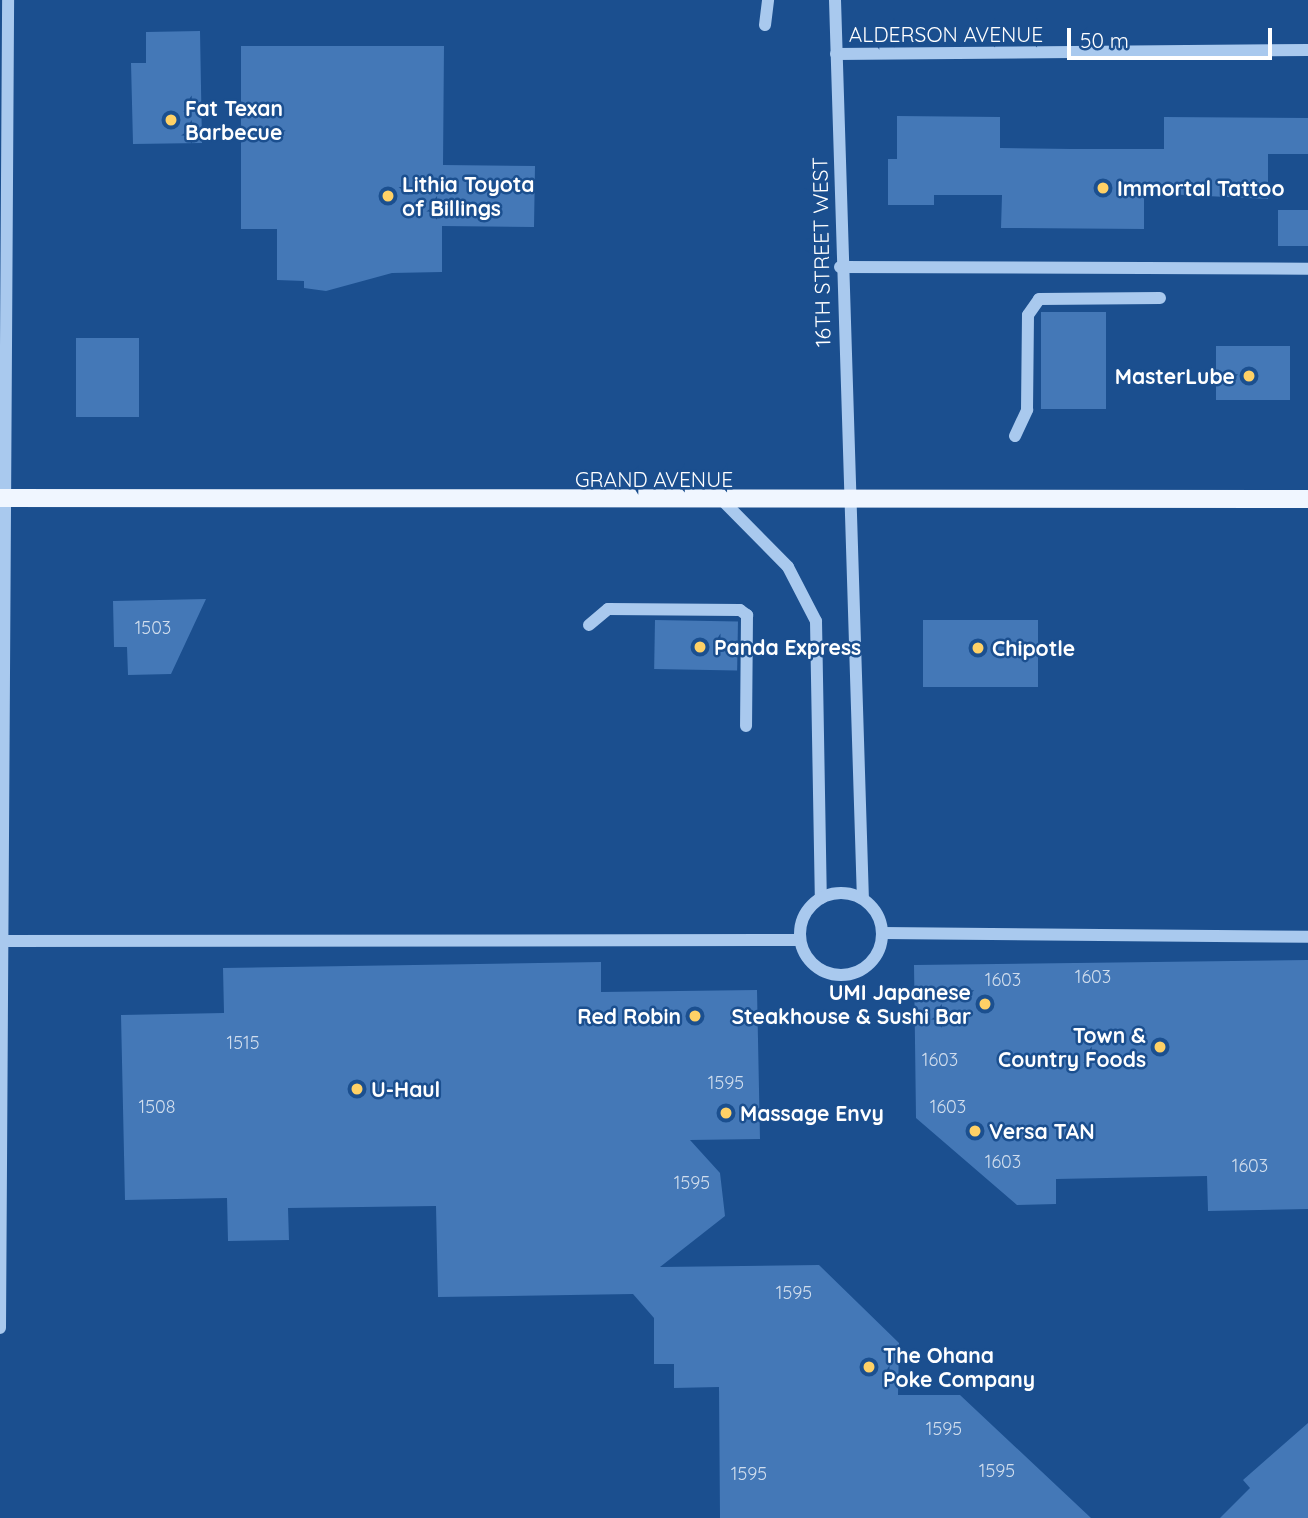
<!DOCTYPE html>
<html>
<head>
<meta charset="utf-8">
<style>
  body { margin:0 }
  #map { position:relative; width:1308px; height:1518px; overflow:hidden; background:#1b4f8f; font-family:Quicksand,sans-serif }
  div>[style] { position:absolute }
  .building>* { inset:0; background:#4478b7; transform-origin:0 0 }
  .minor>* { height:12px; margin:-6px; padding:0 6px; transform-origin:6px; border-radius:6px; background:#a9c9ee }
  .minor>.ring { margin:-6px; padding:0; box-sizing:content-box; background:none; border:12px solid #a9c9ee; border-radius:50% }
  .major>* { height:18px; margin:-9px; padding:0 9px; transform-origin:9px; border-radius:9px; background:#f0f6ff }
  .dots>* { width:19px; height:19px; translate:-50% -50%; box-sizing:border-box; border:4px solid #1b4f8f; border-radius:50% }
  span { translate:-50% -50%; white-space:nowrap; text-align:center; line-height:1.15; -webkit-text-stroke:5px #1b4f8f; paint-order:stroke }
  .number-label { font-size:18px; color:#d0dded }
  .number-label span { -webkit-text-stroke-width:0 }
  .street-label { font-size:21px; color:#fff }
  .poi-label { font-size:21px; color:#fff; font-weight:700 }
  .left { translate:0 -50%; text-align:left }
  .right { translate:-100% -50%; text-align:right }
  .scale { position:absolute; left:1067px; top:28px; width:205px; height:32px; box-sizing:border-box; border:4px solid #fff; border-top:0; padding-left:9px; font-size:21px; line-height:24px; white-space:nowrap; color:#fff; -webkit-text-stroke:5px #1b4f8f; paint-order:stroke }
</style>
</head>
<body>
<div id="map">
  <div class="building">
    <i style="clip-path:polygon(200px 31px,202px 143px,133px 144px,131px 63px,146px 63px,146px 32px)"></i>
    <i style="clip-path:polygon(241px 46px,444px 46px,443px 165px,535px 166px,534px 227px,442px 226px,442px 272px,392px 273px,326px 291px,304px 288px,304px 281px,277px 280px,277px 229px,241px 229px)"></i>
    <i style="clip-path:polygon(897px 116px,1000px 117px,1000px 148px,1071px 149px,1164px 149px,1164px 117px,1308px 118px,1308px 154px,1268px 154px,1268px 199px,1144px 193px,1144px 229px,1001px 228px,1002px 195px,934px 195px,934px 205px,888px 205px,888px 159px,897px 159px)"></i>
    <i style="left:1278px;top:210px;width:30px;height:36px"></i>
    <i style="left:1041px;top:312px;width:65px;height:97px"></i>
    <i style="left:76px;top:338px;width:63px;height:79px"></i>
    <i style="left:1216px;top:346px;width:74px;height:54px"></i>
    <i style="clip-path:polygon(206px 599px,171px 674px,128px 675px,127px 647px,114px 647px,113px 601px)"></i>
    <i style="left:655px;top:620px;width:83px;height:49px;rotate:1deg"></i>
    <i style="left:923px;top:620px;width:115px;height:67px"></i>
    <i style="clip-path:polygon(1308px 960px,1308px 1209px,1208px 1211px,1207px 1176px,1056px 1179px,1056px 1204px,1017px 1205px,916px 1118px,914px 965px)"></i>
    <i style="clip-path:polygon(601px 962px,601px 992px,757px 990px,760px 1139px,690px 1140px,720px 1173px,725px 1216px,660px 1267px,819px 1265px,899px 1343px,898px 1395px,960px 1395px,1091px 1518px,720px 1518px,719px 1387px,674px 1388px,674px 1364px,654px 1364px,654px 1318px,633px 1294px,438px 1297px,436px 1206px,288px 1208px,289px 1240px,228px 1241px,227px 1198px,125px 1200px,121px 1015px,224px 1013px,223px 968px)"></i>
    <i style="clip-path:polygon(1308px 1423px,1308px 1518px,1220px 1518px,1250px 1488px,1243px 1480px)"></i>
  </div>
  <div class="minor">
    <i style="left:835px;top:0;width:899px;rotate:88.22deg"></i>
    <i style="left:765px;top:25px;width:25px;rotate:-83deg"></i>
    <i style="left:836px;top:54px;width:472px;rotate:-0.5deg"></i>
    <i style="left:840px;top:267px;width:468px;rotate:0.2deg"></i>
    <i style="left:1015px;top:436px;width:29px;rotate:-65deg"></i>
    <i style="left:1027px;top:410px;width:95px;rotate:-89.4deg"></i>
    <i style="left:1028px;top:315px;width:19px;rotate:-55deg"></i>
    <i style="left:1039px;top:299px;width:121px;rotate:-0.5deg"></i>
    <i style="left:724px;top:502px;width:91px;rotate:45.4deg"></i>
    <i style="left:788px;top:567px;width:61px;rotate:62.6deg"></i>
    <i style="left:816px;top:621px;width:277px;rotate:89deg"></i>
    <i style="left:589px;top:625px;width:25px;rotate:-40deg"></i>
    <i style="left:608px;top:609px;width:132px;rotate:0.4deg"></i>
    <i style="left:740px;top:610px;width:9px;rotate:36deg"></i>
    <i style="left:747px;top:615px;width:111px;rotate:90.5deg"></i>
    <i class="ring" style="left:800px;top:893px;width:70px;height:70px"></i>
    <i style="left:882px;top:933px;width:426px;rotate:0.5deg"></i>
    <i style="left:0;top:941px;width:800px;rotate:-0.07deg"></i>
    <i style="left:0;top:1328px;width:1328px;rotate:-89.65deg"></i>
  </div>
  <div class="major">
    <i style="left:0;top:498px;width:1308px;rotate:0.04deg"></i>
  </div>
  <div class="dots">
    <i style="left:171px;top:120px;background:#ffd166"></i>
    <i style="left:1103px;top:188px;background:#ffd166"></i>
    <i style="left:388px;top:196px;background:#ffd166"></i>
    <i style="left:1249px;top:376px;background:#ffd166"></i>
    <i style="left:700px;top:647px;background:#ffd166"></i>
    <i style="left:978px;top:648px;background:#ffd166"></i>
    <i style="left:985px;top:1004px;background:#ffd166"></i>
    <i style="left:695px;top:1016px;background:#ffd166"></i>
    <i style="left:1160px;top:1047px;background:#ffd166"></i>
    <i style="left:357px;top:1089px;background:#ffd166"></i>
    <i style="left:726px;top:1113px;background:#ffd166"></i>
    <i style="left:975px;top:1131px;background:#ffd166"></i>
    <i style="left:869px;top:1367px;background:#ffd166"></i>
  </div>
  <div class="number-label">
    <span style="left:153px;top:628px">1503</span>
    <span style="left:1093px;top:977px">1603</span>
    <span style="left:1003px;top:980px">1603</span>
    <span style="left:243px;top:1043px">1515</span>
    <span style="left:940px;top:1060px">1603</span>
    <span style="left:726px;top:1083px">1595</span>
    <span style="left:157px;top:1107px">1508</span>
    <span style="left:948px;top:1107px">1603</span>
    <span style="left:1003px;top:1162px">1603</span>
    <span style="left:1250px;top:1166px">1603</span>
    <span style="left:692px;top:1183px">1595</span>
    <span style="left:794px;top:1293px">1595</span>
    <span style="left:944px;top:1429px">1595</span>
    <span style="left:997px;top:1471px">1595</span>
    <span style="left:749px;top:1474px">1595</span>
  </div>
  <div class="street-label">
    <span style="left:946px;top:34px">ALDERSON AVENUE</span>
    <span style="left:821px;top:252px;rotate:-91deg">16TH STREET WEST</span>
    <span style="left:654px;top:479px">GRAND AVENUE</span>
  </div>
  <div class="poi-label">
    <span class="left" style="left:185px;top:120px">Fat Texan<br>Barbecue</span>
    <span class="left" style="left:402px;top:196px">Lithia Toyota<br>of Billings</span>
    <span class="left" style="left:1117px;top:188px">Immortal Tattoo</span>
    <span class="right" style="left:1235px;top:376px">MasterLube</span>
    <span class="left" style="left:714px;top:647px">Panda Express</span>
    <span class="left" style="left:992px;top:648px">Chipotle</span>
    <span class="right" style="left:971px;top:1004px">UMI Japanese<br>Steakhouse &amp; Sushi Bar</span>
    <span class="right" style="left:681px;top:1016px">Red Robin</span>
    <span class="right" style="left:1146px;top:1047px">Town &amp;<br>Country Foods</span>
    <span class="left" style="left:371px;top:1089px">U-Haul</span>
    <span class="left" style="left:740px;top:1113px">Massage Envy</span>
    <span class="left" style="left:989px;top:1131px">Versa TAN</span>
    <span class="left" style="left:883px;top:1367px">The Ohana<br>Poke Company</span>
  </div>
  <div class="scale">50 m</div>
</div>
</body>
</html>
